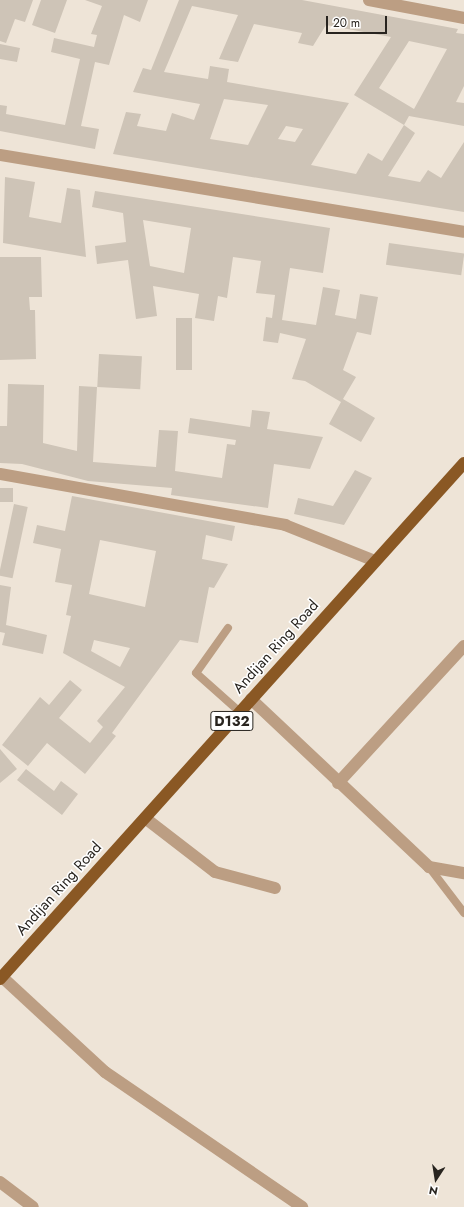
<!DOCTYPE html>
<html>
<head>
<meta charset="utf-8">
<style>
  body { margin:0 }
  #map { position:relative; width:464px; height:1207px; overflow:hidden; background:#eee4d7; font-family:Jost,sans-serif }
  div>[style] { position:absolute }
  .building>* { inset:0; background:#cec4b7; transform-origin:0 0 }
  .service>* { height:8px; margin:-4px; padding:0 4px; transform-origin:4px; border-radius:4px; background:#bc9e83 }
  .minor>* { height:12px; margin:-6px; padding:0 6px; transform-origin:6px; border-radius:6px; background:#bc9e83 }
  .trunk>* { height:12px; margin:-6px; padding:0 6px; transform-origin:6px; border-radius:6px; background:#8a5824 }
  span { translate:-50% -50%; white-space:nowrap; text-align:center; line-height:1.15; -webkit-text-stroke:3px #fff; paint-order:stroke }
  .shield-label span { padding:1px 3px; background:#fff; border:1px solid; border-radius:3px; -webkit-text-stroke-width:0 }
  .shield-label { font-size:14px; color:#28241f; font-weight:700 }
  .street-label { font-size:15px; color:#28241f }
  .north { position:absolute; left:416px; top:1159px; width:40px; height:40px; -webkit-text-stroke:3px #fff; paint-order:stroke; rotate:192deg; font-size:11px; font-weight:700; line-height:16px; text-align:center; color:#28241f }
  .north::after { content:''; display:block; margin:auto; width:14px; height:18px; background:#28241f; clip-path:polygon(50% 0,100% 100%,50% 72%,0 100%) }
  .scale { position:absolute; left:326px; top:16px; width:61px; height:18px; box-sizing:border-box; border:2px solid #28241f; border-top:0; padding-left:5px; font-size:12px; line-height:14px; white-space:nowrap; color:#28241f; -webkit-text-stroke:3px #fff; paint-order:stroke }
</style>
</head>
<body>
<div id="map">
  <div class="building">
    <i style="clip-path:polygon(0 0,33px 0,25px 22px,15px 19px,6px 43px,0 41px)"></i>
    <i style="clip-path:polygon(41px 0,67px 0,55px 33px,32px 25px)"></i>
    <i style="clip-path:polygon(85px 0,148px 0,140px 22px,124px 15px,109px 65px,95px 62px,81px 126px,99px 129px,95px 149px,0 131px,0 105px,7px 106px,6px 114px,65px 125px,80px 59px,51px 52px,54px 38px,94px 47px,97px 35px,91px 34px,102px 6px)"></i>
    <i style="clip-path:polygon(evenodd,179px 0,302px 0,458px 29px,456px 33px,464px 34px,464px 86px,456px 102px,464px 103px,464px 126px,409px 116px,404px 125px,354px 95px,391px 37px,326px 25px,313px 46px,298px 43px,302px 33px,254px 24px,238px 62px,219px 59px,238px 15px,192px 6px,164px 72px,208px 79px,210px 66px,229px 69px,227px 82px,349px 103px,311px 165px,356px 174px,368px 153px,382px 161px,404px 125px,415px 133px,388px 176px,420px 182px,428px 170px,441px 178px,464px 142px,464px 212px,113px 154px,126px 112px,141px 114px,137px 126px,166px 131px,172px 113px,194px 120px,200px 104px,133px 92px,143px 68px,151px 70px,179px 0,409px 41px,447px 49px,414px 109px,379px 88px,409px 41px,179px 0,224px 99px,268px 105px,248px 145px,210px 139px,224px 99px,179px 0,286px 126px,303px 129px,295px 142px,278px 139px,286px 126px)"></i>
    <i style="clip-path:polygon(0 44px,20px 48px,17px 62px,0 59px)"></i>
    <i style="clip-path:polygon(5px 177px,35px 182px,29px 217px,61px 223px,67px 188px,80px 190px,86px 257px,3px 243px)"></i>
    <i style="clip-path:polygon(evenodd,95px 191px,330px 228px,323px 273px,290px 268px,282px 320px,316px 325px,323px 287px,340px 290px,335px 315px,356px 319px,360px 294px,378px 297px,371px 335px,357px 332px,343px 370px,356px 377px,343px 399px,375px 418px,361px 442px,329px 424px,341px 402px,305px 381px,292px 379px,306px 339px,280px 333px,278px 343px,263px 341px,266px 317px,272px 318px,275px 295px,256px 293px,261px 261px,233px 257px,227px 298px,218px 296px,214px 321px,195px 318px,199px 294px,153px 286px,157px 316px,136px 319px,128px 260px,97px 264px,95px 246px,126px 242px,123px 213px,92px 207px,95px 191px,143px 220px,191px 228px,184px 273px,150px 266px,143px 220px)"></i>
    <i style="left:389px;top:243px;width:76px;height:22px;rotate:8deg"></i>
    <i style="clip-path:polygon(0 257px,41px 257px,42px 297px,29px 297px,30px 310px,35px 310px,36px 359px,0 360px)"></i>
    <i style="left:176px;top:318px;width:16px;height:52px"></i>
    <i style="left:99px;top:354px;width:43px;height:33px;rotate:3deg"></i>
    <i style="clip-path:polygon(8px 384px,44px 385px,43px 443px,77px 451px,79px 386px,97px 387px,93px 462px,156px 467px,159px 430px,178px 431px,175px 471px,222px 478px,227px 444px,235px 445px,236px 440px,188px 433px,190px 418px,250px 427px,252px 410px,270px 412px,267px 429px,323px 437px,310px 469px,274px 464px,268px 508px,171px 495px,172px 488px,88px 481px,22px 464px,0 463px,0 426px,7px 426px)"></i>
    <i style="clip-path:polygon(355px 470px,372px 478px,344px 525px,294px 514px,298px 498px,333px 506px)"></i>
    <i style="left:0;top:488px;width:13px;height:14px"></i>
    <i style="clip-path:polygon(evenodd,72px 496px,235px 526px,232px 541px,206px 535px,202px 559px,228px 564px,214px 588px,209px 587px,198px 643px,180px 640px,112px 733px,116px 736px,85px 774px,47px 743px,28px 766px,2px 745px,40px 697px,49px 705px,70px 680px,82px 690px,59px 718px,90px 743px,103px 727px,97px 721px,125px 687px,63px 653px,71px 616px,66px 615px,72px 585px,55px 582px,61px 549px,33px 543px,37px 525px,65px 531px,72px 496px,100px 540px,156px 551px,145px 607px,89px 594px,100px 540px,72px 496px,94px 640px,130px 648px,120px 667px,91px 651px,94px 640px)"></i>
    <i style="left:14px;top:504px;width:14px;height:73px;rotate:12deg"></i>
    <i style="clip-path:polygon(0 585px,11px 587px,6px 625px,47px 635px,43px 654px,2px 645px,5px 633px,0 632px)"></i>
    <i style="clip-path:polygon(0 749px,17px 769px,0 783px)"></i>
    <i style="clip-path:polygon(26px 769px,54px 791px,61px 781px,78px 794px,62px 815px,17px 780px)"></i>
  </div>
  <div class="service">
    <i style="left:228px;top:628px;width:55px;rotate:125.4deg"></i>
    <i style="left:196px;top:673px;width:59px;rotate:41.6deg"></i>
    <i style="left:429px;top:867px;width:58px;rotate:52.7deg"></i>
  </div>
  <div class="minor">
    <i style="left:369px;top:0;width:97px;rotate:10.7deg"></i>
    <i style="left:0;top:155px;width:470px;rotate:9.4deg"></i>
    <i style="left:0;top:474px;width:290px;rotate:10.1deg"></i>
    <i style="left:285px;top:525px;width:97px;rotate:21.8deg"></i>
    <i style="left:251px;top:699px;width:245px;rotate:43.3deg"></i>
    <i style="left:429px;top:867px;width:36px;rotate:10deg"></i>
    <i style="left:338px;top:783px;width:186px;rotate:-47.4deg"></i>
    <i style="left:145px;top:818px;width:88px;rotate:37.6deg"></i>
    <i style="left:215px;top:872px;width:62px;rotate:14.9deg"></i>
    <i style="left:2px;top:977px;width:140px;rotate:42.7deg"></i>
    <i style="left:105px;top:1072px;width:239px;rotate:34.4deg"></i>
    <i style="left:0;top:1182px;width:41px;rotate:37.1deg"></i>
  </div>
  <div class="trunk">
    <i style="left:0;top:979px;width:694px;rotate:-48.04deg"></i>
  </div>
  <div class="shield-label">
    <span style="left:232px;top:721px">D132</span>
  </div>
  <div class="street-label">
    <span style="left:276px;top:647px;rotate:-48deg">Andijan Ring Road</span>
    <span style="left:59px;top:889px;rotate:-48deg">Andijan Ring Road</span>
  </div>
  <div class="north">N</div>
  <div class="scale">20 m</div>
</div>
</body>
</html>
